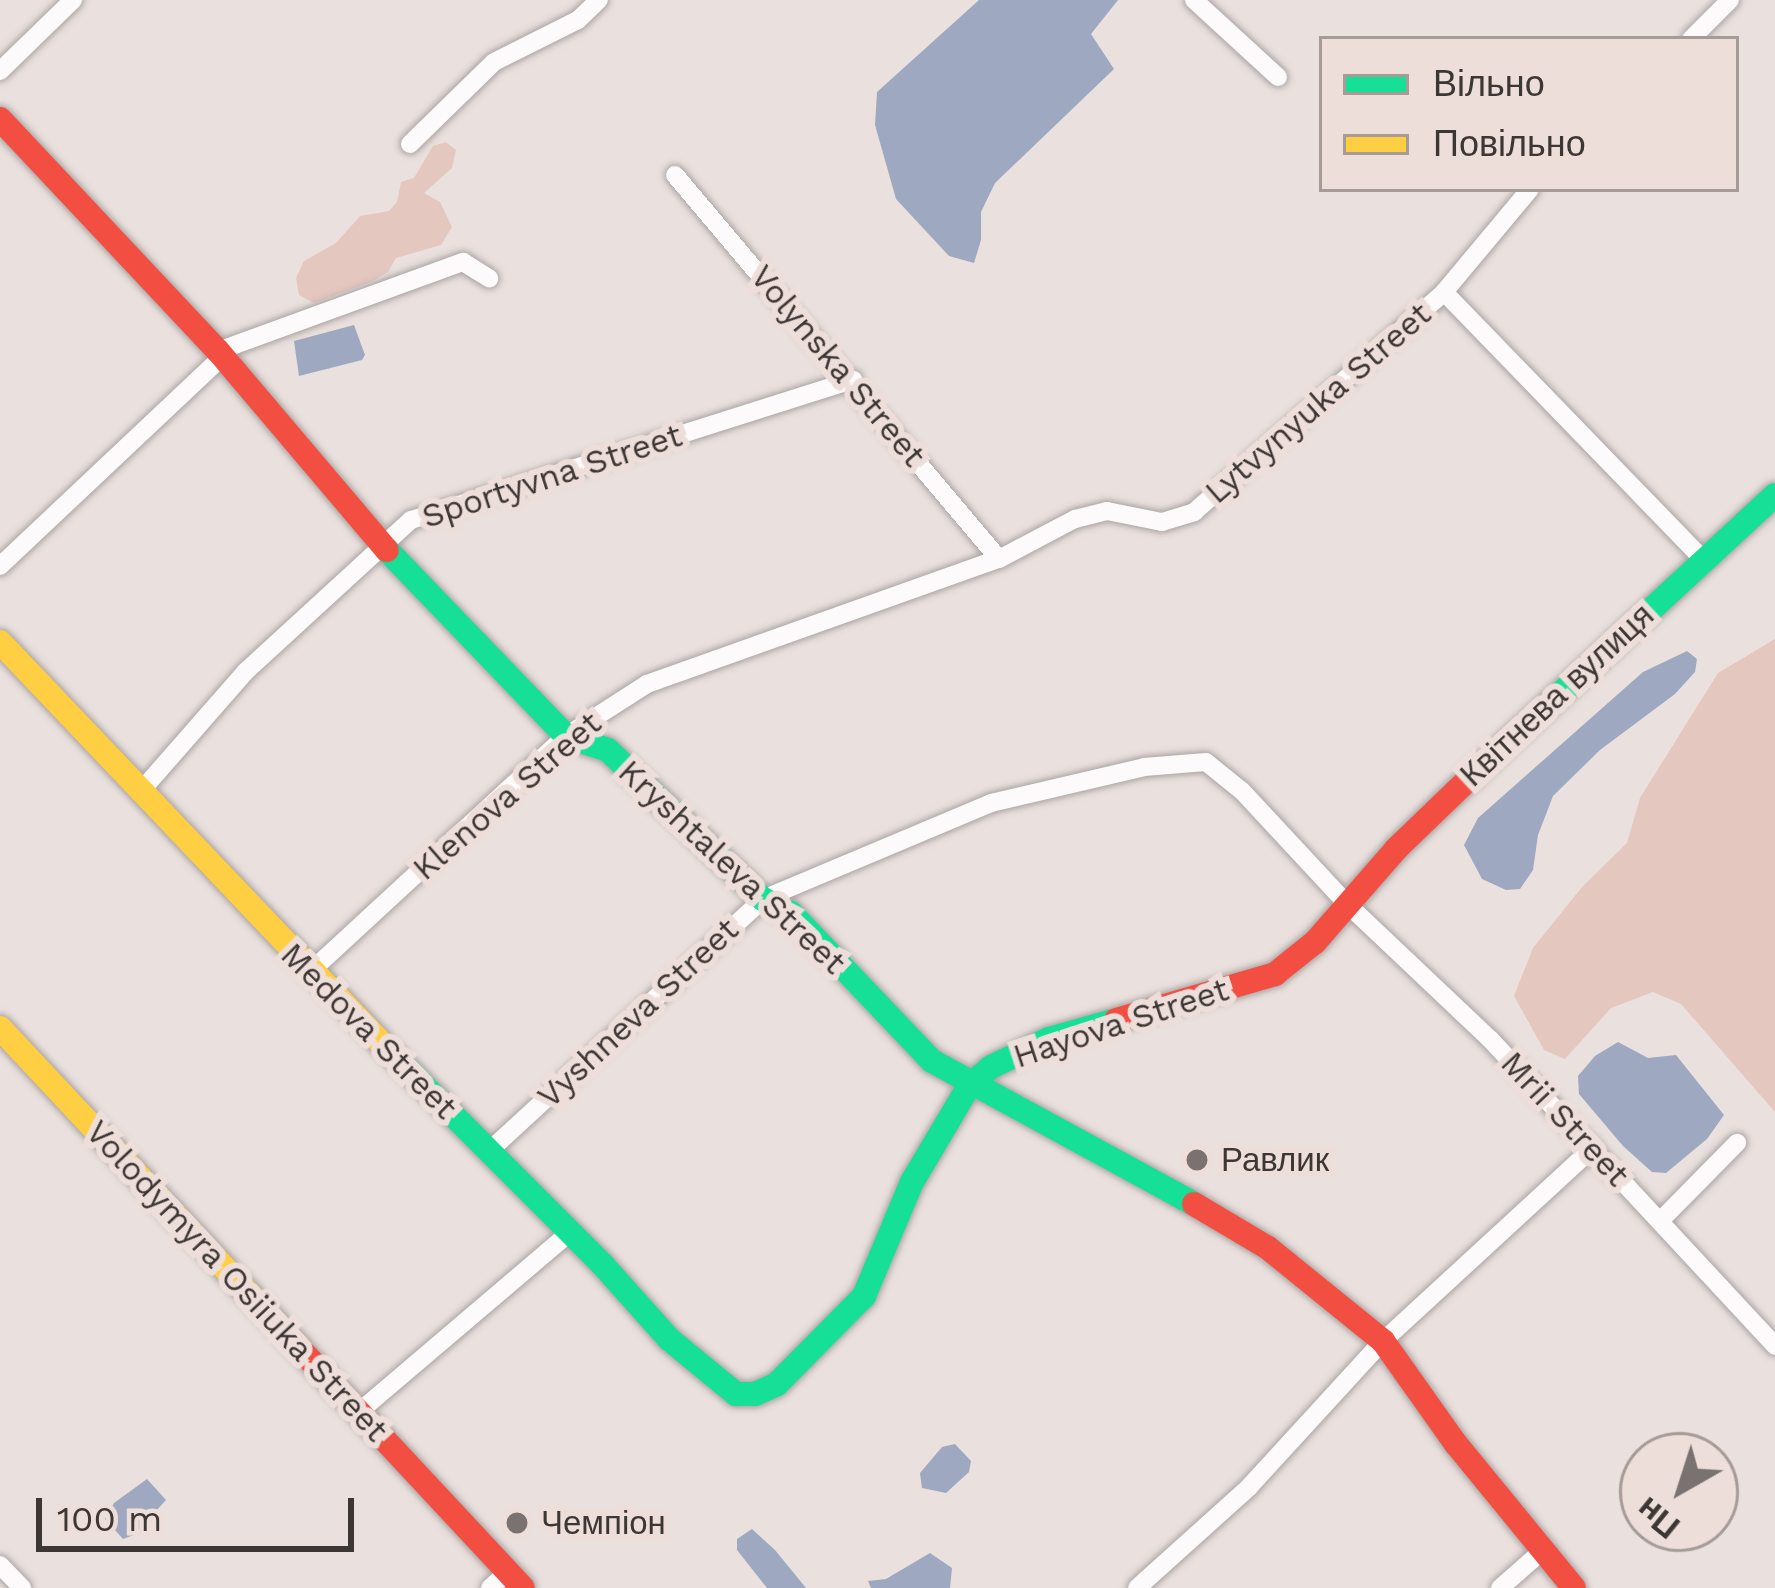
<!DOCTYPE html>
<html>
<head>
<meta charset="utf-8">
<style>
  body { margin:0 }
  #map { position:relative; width:1775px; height:1588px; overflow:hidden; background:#eae1de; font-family:"Work Sans",sans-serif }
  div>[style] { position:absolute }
  .green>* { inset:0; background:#e4c7bf }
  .water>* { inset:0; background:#9ea8c0 }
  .roads { filter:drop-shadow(0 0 3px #aba4a3) drop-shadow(0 0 3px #aba4a3) }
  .street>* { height:18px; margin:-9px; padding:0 9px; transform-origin:9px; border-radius:9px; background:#fcfafa }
  .fast>* { height:24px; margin:-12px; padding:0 12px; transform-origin:12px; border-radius:12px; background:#16e098 }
  .slow>* { height:24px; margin:-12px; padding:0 12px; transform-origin:12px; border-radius:12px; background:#ffcf43 }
  .jam>* { height:24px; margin:-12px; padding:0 12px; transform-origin:12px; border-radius:12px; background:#f24e42 }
  .dots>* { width:33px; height:33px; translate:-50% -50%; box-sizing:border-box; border:6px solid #eededa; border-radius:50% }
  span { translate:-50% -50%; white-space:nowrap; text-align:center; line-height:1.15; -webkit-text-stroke:12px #eededa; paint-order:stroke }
  .street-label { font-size:33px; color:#3c3634 }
  .poi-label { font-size:33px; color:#3c3634 }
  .left { translate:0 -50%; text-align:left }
  .legend { position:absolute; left:1319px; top:36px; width:420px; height:156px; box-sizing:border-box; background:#eededa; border:3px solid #a79b98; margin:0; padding:15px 21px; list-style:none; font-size:36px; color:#3c3634 }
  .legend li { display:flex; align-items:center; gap:24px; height:60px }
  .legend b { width:60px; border:3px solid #a79b98 }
  .north { position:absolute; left:1619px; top:1432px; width:120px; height:120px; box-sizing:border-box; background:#eededa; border:3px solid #a79b98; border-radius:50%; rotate:219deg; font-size:33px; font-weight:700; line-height:48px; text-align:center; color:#3c3634 }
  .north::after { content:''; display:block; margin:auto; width:42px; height:54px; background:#797270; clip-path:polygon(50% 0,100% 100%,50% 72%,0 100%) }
  .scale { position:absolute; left:36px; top:1498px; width:318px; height:54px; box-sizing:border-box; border:6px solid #3c3634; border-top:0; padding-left:15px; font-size:36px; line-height:42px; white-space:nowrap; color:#3c3634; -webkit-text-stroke:9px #eededa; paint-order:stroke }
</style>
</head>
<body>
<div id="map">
  <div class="green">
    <i style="clip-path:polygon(446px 142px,456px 150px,452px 168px,424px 193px,440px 202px,452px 227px,441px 245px,396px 258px,388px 272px,373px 281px,314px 303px,299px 295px,296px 278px,304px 261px,336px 243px,360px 216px,389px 211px,397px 202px,401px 182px,414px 178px,433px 146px)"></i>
    <i style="clip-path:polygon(1775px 639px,1775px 1112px,1681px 1004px,1653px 992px,1611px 1008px,1565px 1059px,1544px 1050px,1514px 996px,1533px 948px,1582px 887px,1627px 843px,1640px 798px,1718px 673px)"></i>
  </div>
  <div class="water">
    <i style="clip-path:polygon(979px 0,1118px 0,1091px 34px,1114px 69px,995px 183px,981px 212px,981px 240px,974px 263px,949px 256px,896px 199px,875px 125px,877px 92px)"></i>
    <i style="clip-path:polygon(354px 325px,365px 355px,362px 360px,299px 376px,294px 341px)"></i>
    <i style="clip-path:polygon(1687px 651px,1697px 659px,1695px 672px,1675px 694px,1600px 750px,1553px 796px,1538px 835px,1533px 870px,1520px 889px,1506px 890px,1482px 879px,1464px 845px,1478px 818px,1643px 672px)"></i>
    <i style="clip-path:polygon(1618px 1042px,1648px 1058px,1676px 1055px,1724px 1115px,1707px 1139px,1666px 1173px,1652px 1172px,1623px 1146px,1579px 1094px,1578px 1076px,1595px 1056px)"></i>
    <i style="clip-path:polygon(955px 1444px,971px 1461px,969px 1472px,946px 1493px,922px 1488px,920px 1473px,942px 1447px)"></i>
    <i style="clip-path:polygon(147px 1479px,166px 1500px,134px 1535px,123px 1539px,105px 1519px,114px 1503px)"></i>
    <i style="clip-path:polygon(752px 1529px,775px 1550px,806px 1588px,767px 1588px,737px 1550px,737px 1539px)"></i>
    <i style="clip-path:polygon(930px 1553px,952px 1568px,950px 1588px,871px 1588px,868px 1581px,886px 1579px)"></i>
  </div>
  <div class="roads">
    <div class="street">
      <i style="left:1194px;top:0;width:114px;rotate:42.5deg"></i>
      <i style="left:1691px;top:39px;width:55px;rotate:-45deg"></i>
      <i style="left:0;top:71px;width:102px;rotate:-44.2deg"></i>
      <i style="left:410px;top:144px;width:117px;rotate:-44.3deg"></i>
      <i style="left:494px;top:62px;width:94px;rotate:-26.6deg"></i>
      <i style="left:578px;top:20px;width:29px;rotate:-44deg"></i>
      <i style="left:675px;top:175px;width:502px;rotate:49.84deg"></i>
      <i style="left:1444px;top:292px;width:371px;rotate:45.9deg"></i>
      <i style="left:218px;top:351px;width:261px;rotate:-20deg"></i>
      <i style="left:463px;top:262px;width:31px;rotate:32deg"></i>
      <i style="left:0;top:566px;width:305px;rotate:-43.3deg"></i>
      <i style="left:141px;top:791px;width:158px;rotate:-48.8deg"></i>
      <i style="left:245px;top:672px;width:225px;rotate:-42.5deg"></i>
      <i style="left:411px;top:520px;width:464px;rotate:-17.6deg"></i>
      <i style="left:310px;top:972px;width:348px;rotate:-42.7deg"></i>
      <i style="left:566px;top:736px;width:96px;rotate:-32.7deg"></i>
      <i style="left:647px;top:684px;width:374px;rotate:-19.6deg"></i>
      <i style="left:999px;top:559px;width:86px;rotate:-27.8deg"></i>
      <i style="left:1075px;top:519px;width:33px;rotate:-14deg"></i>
      <i style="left:1107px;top:511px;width:56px;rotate:11.3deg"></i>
      <i style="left:1162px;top:522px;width:34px;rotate:-17deg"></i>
      <i style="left:1194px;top:512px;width:333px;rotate:-41.3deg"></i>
      <i style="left:1444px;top:292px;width:134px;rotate:-50.1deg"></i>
      <i style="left:488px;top:1152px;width:374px;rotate:-42.6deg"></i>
      <i style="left:763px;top:899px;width:247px;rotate:-22.8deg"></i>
      <i style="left:991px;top:803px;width:157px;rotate:-13.2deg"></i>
      <i style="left:1144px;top:767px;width:62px;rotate:-4.6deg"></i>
      <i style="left:1206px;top:762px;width:46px;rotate:38.9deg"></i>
      <i style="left:1242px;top:791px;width:151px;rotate:47.1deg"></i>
      <i style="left:1345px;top:902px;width:199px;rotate:43.4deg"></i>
      <i style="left:1490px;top:1039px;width:419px;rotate:47.1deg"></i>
      <i style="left:1660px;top:1221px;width:110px;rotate:-45.4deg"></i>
      <i style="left:360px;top:1411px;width:273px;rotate:-40.4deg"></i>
      <i style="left:0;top:1565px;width:32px;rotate:46deg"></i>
      <i style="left:490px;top:1588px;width:24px;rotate:-42deg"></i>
      <i style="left:1137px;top:1588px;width:151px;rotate:-42deg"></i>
      <i style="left:1249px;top:1487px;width:198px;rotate:-47.5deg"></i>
      <i style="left:1383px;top:1341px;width:285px;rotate:-42.6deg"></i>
      <i style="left:1500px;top:1588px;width:55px;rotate:-41.3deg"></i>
    </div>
    <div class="fast">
      <i style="left:387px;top:550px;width:258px;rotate:46.1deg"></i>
      <i style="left:566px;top:736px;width:44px;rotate:18.4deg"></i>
      <i style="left:608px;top:750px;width:215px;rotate:43.9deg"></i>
      <i style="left:763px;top:899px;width:31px;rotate:27deg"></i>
      <i style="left:791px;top:913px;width:204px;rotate:46.4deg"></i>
      <i style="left:932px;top:1061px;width:298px;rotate:28.6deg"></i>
      <i style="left:1479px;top:769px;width:403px;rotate:-42.8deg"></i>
      <i style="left:387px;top:1049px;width:304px;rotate:45deg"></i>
      <i style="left:602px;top:1264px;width:101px;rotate:48.2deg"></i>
      <i style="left:669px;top:1339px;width:87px;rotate:39.4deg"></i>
      <i style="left:736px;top:1394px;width:19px"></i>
      <i style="left:755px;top:1394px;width:24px;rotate:-24deg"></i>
      <i style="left:777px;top:1384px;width:124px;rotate:-45.3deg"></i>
      <i style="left:864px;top:1296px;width:124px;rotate:-67.2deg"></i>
      <i style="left:912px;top:1182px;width:112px;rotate:-59.3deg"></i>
      <i style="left:969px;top:1086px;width:29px;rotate:-41deg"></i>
      <i style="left:991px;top:1067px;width:64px;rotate:-25.8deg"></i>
      <i style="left:1049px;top:1039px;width:70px;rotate:-15.8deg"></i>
    </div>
    <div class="slow">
      <i style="left:0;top:642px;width:562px;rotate:46.44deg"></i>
      <i style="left:0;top:1028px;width:441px;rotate:46.9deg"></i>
    </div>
    <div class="jam">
      <i style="left:0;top:119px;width:318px;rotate:46.8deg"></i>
      <i style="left:218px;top:351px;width:261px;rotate:49.7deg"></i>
      <i style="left:1116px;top:1020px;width:166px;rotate:-16.1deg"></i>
      <i style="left:1275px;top:974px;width:51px;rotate:-38.7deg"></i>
      <i style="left:1315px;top:942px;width:123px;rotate:-48.9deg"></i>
      <i style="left:1396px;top:849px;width:115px;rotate:-43.9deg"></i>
      <i style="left:1194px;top:1204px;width:86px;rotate:30.7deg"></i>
      <i style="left:1268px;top:1248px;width:148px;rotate:39deg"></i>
      <i style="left:1383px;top:1341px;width:126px;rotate:54.7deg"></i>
      <i style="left:1456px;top:1444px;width:186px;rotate:50.7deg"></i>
      <i style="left:301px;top:1350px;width:325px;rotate:47deg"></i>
    </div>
  </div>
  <div class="dots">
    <i style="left:1197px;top:1160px;background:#797270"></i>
    <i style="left:517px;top:1523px;background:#797270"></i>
  </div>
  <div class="street-label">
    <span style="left:838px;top:366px;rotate:50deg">Volynska Street</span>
    <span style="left:1318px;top:403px;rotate:-41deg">Lytvynyuka Street</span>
    <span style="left:552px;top:476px;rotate:-18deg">Sportyvna Street</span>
    <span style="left:1557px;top:695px;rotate:-43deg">Квітнева вулиця</span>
    <span style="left:507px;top:796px;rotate:-41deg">Klenova Street</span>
    <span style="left:732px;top:867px;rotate:43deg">Kryshtaleva Street</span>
    <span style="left:638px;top:1013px;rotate:-43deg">Vyshneva Street</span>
    <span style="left:1121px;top:1023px;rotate:-18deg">Hayova Street</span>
    <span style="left:369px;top:1031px;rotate:45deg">Medova Street</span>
    <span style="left:1565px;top:1119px;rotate:47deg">Mrii Street</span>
    <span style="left:237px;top:1281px;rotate:47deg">Volodymyra Osiiuka Street</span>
  </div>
  <div class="poi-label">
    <span class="left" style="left:1221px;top:1160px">Равлик</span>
    <span class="left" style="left:541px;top:1523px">Чемпіон</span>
  </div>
  <ul class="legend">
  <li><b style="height:15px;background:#16e098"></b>Вільно</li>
  <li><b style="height:15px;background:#ffcf43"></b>Повільно</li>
  </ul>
  <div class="north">Пн</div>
  <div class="scale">100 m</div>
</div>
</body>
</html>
